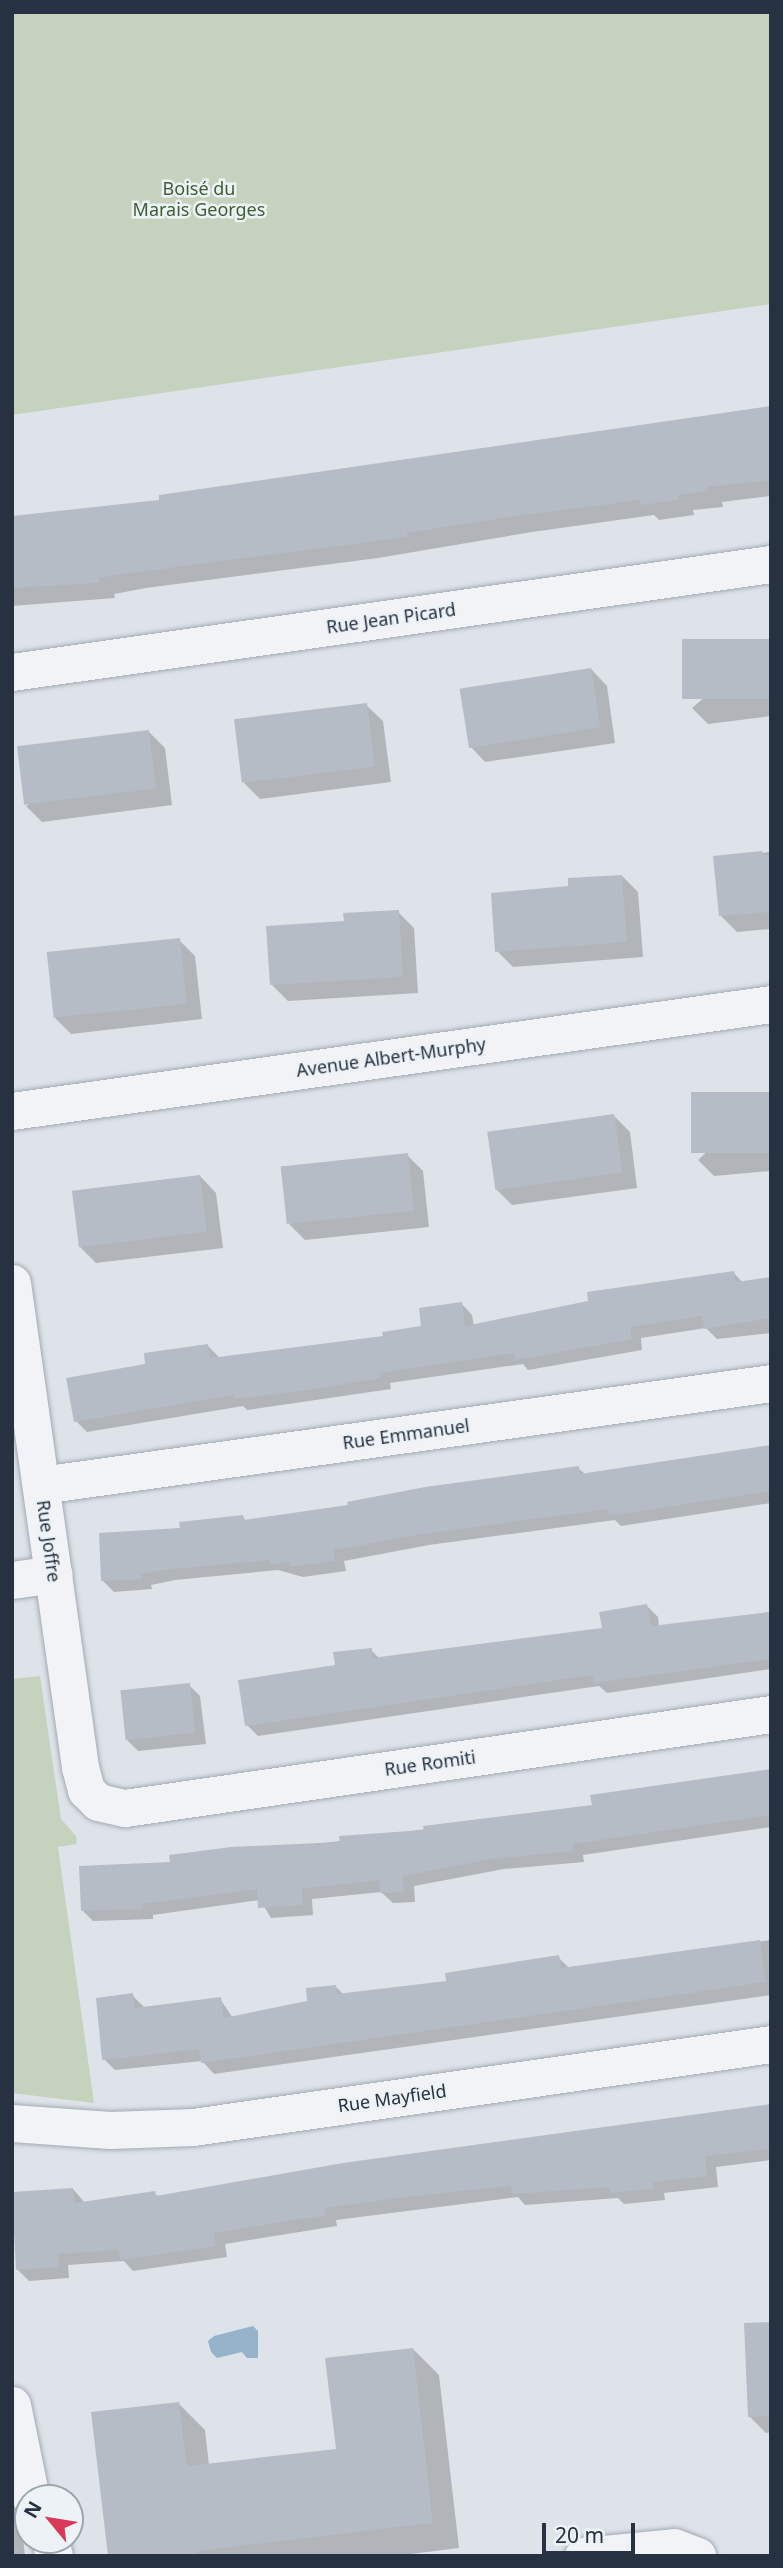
<!DOCTYPE html>
<html>
<head>
<meta charset="utf-8">
<style>
  body { margin:0 }
  #map { position:relative; width:783px; height:2568px; overflow:hidden; background:#dee3e9; font-family:"Noto Sans",sans-serif }
  div>[style] { position:absolute }
  .green>* { inset:0; background:#c5d3be }
  .water>* { inset:0; background:#96b3cc }
  .shadow>* { inset:0; background:#0003 }
  .building>* { inset:0; background:#b5bcc6; transform-origin:0 0 }
  .roads { filter:drop-shadow(0 0 2px #a3aab3) drop-shadow(0 0 2px #a3aab3) }
  .minor>* { height:37px; margin:-18.5px; padding:0 18.5px; transform-origin:18.5px; border-radius:18.5px; background:#f1f3f7 }
  span { translate:-50% -50%; white-space:nowrap; text-align:center; line-height:1.15; -webkit-text-stroke:5px #edf2f6; paint-order:stroke }
  .park-label { font-size:18px; color:#3c5e32 }
  .street-label { font-size:18px; color:#263141 }
  .frame { position:absolute; inset:0; border:14px solid #263141; pointer-events:none }
  .north { position:absolute; left:14px; top:2484px; width:70px; height:70px; box-sizing:border-box; background:#edf2f6; border:2px solid #9da5ae; border-radius:50%; rotate:300deg; font-size:19px; font-weight:700; line-height:28px; text-align:center; color:#263141 }
  .north::after { content:''; display:block; margin:auto; width:24px; height:32px; background:#d93858; clip-path:polygon(50% 0,100% 100%,50% 72%,0 100%) }
  .scale { position:absolute; left:542px; top:2523px; width:93px; height:32px; box-sizing:border-box; border:4px solid #263141; border-top:0; padding-left:9px; font-size:21px; line-height:24px; white-space:nowrap; color:#263141; -webkit-text-stroke:5px #edf2f6; paint-order:stroke }
</style>
</head>
<body>
<div id="map">
  <div class="green">
    <i style="clip-path:polygon(12px 12px,771px 12px,771px 304px,12px 415px)"></i>
    <i style="clip-path:polygon(40px 1676px,61px 1819px,76px 1836px,77px 1844px,58px 1847px,94px 2103px,12px 2093px,12px 1679px)"></i>
  </div>
  <div class="water">
    <i style="clip-path:polygon(253px 2326px,258px 2331px,258px 2358px,247px 2358px,242px 2352px,217px 2358px,211px 2352px,208px 2341px,214px 2336px)"></i>
  </div>
  <div class="shadow">
    <i style="clip-path:polygon(771px 408px,771px 496px,722px 502px,723px 507px,693px 510px,694px 515px,659px 520px,654px 515px,532px 532px,378px 558px,146px 588px,114px 594px,115px 598px,12px 606px,12px 518px,161px 502px)"></i>
    <i style="clip-path:polygon(771px 641px,771px 716px,708px 724px,692px 708px)"></i>
    <i style="clip-path:polygon(591px 669px,607px 686px,615px 743px,485px 762px,469px 745px)"></i>
    <i style="clip-path:polygon(366px 705px,383px 721px,391px 782px,260px 799px,244px 783px)"></i>
    <i style="clip-path:polygon(149px 732px,165px 748px,172px 805px,42px 822px,26px 806px)"></i>
    <i style="clip-path:polygon(771px 852px,771px 929px,737px 932px,721px 916px,715px 857px)"></i>
    <i style="clip-path:polygon(622px 876px,638px 892px,643px 957px,513px 967px,497px 951px,570px 888px)"></i>
    <i style="clip-path:polygon(398px 912px,414px 928px,418px 993px,288px 1001px,272px 985px,346px 923px)"></i>
    <i style="clip-path:polygon(179px 940px,195px 956px,202px 1019px,71px 1034px,55px 1018px,129px 945px)"></i>
    <i style="clip-path:polygon(771px 1093px,771px 1171px,714px 1176px,698px 1160px)"></i>
    <i style="clip-path:polygon(614px 1116px,630px 1132px,637px 1188px,512px 1205px,496px 1189px)"></i>
    <i style="clip-path:polygon(407px 1155px,423px 1171px,429px 1227px,305px 1240px,289px 1224px)"></i>
    <i style="clip-path:polygon(200px 1176px,216px 1193px,223px 1248px,96px 1263px,80px 1247px)"></i>
    <i style="clip-path:polygon(733px 1272px,743px 1283px,771px 1279px,771px 1333px,717px 1339px,706px 1328px,641px 1338px,642px 1350px,528px 1370px,523px 1364px,390px 1383px,391px 1389px,247px 1410px,243px 1406px,87px 1432px,76px 1421px,147px 1366px,208px 1346px,220px 1358px,385px 1337px,423px 1328px,461px 1303px,472px 1315px,474px 1326px)"></i>
    <i style="clip-path:polygon(771px 1446px,771px 1503px,621px 1526px,615px 1520px,429px 1545px,344px 1561px,346px 1571px,303px 1577px,278px 1570px,175px 1580px,151px 1585px,152px 1589px,114px 1592px,103px 1581px,182px 1530px,243px 1517px,247px 1522px,578px 1468px,586px 1475px)"></i>
    <i style="clip-path:polygon(647px 1606px,658px 1617px,659px 1627px,771px 1612px,771px 1669px,607px 1693px,599px 1686px,258px 1736px,247px 1725px,337px 1667px,371px 1650px,380px 1659px,604px 1629px)"></i>
    <i style="clip-path:polygon(189px 1685px,200px 1696px,206px 1744px,138px 1751px,127px 1740px)"></i>
    <i style="clip-path:polygon(771px 1770px,771px 1827px,583px 1855px,584px 1862px,504px 1869px,414px 1886px,415px 1902px,393px 1903px,381px 1892px,312px 1899px,313px 1915px,271px 1918px,260px 1900px,153px 1915px,153px 1919px,93px 1921px,82px 1910px,172px 1864px,593px 1806px)"></i>
    <i style="clip-path:polygon(771px 1940px,771px 1995px,214px 2074px,202px 2061px,115px 2070px,104px 2059px,132px 1995px,144px 2007px,220px 1999px,233px 2018px,309px 2002px,336px 1987px,344px 1995px,448px 1983px,558px 1957px,570px 1969px)"></i>
    <i style="clip-path:polygon(771px 2105px,771px 2160px,716px 2167px,718px 2187px,664px 2193px,665px 2200px,624px 2204px,618px 2198px,525px 2205px,518px 2197px,336px 2220px,337px 2226px,225px 2244px,227px 2257px,133px 2271px,124px 2261px,68px 2265px,69px 2278px,29px 2281px,18px 2270px,73px 2189px,85px 2203px,154px 2193px,159px 2197px)"></i>
    <i style="clip-path:polygon(771px 2324px,771px 2432px,766px 2433px,749px 2416px)"></i>
    <i style="clip-path:polygon(413px 2349px,439px 2375px,459px 2548px,395px 2556px,109px 2556px,179px 2404px,205px 2430px,209px 2465px,338px 2450px)"></i>
    <i style="clip-path:polygon(12px 2463px,15px 2465px,25px 2556px,12px 2556px)"></i>
  </div>
  <div class="building">
    <i style="clip-path:polygon(771px 406px,771px 480px,707px 487px,708px 491px,678px 495px,679px 500px,641px 505px,640px 500px,515px 516px,407px 533px,407px 537px,130px 573px,99px 578px,99px 583px,12px 588px,12px 516px,159px 500px,159px 495px)"></i>
    <i style="left:771px;top:639px;width:60px;height:89px;rotate:90deg"></i>
    <i style="left:591px;top:668px;width:60px;height:133px;rotate:81deg"></i>
    <i style="left:367px;top:703px;width:64px;height:134px;rotate:83deg"></i>
    <i style="left:149px;top:730px;width:59px;height:133px;rotate:83deg"></i>
    <i style="clip-path:polygon(762px 851px,763px 855px,771px 855px,771px 912px,719px 916px,713px 856px)"></i>
    <i style="clip-path:polygon(622px 875px,627px 942px,495px 952px,491px 893px,568px 886px,568px 878px)"></i>
    <i style="clip-path:polygon(399px 910px,403px 977px,270px 985px,266px 926px,344px 921px,343px 913px)"></i>
    <i style="left:180px;top:938px;width:66px;height:134px;rotate:84deg"></i>
    <i style="left:771px;top:1092px;width:61px;height:80px;rotate:90deg"></i>
    <i style="left:614px;top:1114px;width:59px;height:128px;rotate:82deg"></i>
    <i style="left:408px;top:1153px;width:58px;height:128px;rotate:84deg"></i>
    <i style="left:200px;top:1175px;width:57px;height:129px;rotate:83deg"></i>
    <i style="clip-path:polygon(734px 1271px,736px 1282px,771px 1277px,771px 1318px,704px 1329px,702px 1316px,630px 1327px,632px 1339px,516px 1360px,514px 1353px,380px 1373px,381px 1378px,296px 1392px,234px 1399px,233px 1395px,74px 1422px,66px 1378px,145px 1364px,144px 1353px,208px 1344px,210px 1358px,383px 1336px,382px 1332px,421px 1326px,419px 1308px,462px 1302px,465px 1326px,588px 1301px,587px 1292px)"></i>
    <i style="clip-path:polygon(771px 1445px,771px 1491px,609px 1516px,608px 1509px,417px 1535px,334px 1550px,335px 1561px,290px 1567px,289px 1562px,270px 1565px,270px 1560px,163px 1570px,141px 1574px,142px 1579px,101px 1581px,99px 1533px,180px 1528px,179px 1522px,243px 1515px,244px 1520px,348px 1505px,347px 1502px,425px 1487px,579px 1466px,580px 1474px)"></i>
    <i style="clip-path:polygon(647px 1604px,651px 1626px,771px 1612px,771px 1659px,594px 1683px,593px 1675px,245px 1726px,238px 1680px,335px 1665px,333px 1652px,372px 1648px,372px 1658px,602px 1628px,599px 1612px)"></i>
    <i style="left:190px;top:1683px;width:50px;height:70px;rotate:84deg"></i>
    <i style="clip-path:polygon(771px 1769px,771px 1815px,573px 1844px,573px 1851px,492px 1859px,403px 1876px,404px 1892px,380px 1893px,379px 1880px,302px 1889px,303px 1905px,258px 1908px,257px 1889px,143px 1904px,143px 1909px,81px 1911px,79px 1866px,170px 1862px,169px 1855px,231px 1847px,340px 1842px,339px 1836px,424px 1830px,423px 1826px,592px 1805px,590px 1795px)"></i>
    <i style="clip-path:polygon(760px 1940px,766px 1982px,201px 2063px,199px 2049px,102px 2060px,96px 1998px,133px 1993px,135px 2008px,221px 1997px,224px 2018px,307px 2001px,306px 1988px,336px 1985px,337px 1994px,446px 1981px,445px 1973px,559px 1955px,561px 1968px)"></i>
    <i style="clip-path:polygon(771px 2104px,771px 2149px,705px 2156px,707px 2176px,653px 2182px,654px 2189px,610px 2193px,610px 2187px,512px 2194px,511px 2186px,406px 2197px,325px 2208px,326px 2215px,214px 2233px,216px 2246px,120px 2260px,119px 2250px,58px 2254px,59px 2267px,16px 2270px,12px 2192px,73px 2188px,75px 2203px,155px 2191px,156px 2196px,343px 2163px)"></i>
    <i style="clip-path:polygon(771px 2322px,771px 2416px,748px 2417px,744px 2323px)"></i>
    <i style="clip-path:polygon(413px 2348px,433px 2523px,198px 2551px,198px 2556px,108px 2556px,91px 2412px,179px 2402px,187px 2466px,336px 2449px,325px 2358px)"></i>
  </div>
  <div class="roads">
    <div class="minor">
      <i style="left:12px;top:672px;width:767px;rotate:-8.1deg"></i>
      <i style="left:12px;top:1111px;width:767px;rotate:-8.02deg"></i>
      <i style="left:12px;top:1283px;width:489px;rotate:82deg"></i>
      <i style="left:80px;top:1767px;width:24px;rotate:75deg"></i>
      <i style="left:86px;top:1790px;width:17px;rotate:45deg"></i>
      <i style="left:98px;top:1802px;width:28px;rotate:13deg"></i>
      <i style="left:125px;top:1808px;width:653px;rotate:-8.28deg"></i>
      <i style="left:41px;top:1485px;width:737px;rotate:-7.95deg"></i>
      <i style="left:12px;top:1580px;width:42px;rotate:-8.1deg"></i>
      <i style="left:12px;top:2123px;width:98px;rotate:4.1deg"></i>
      <i style="left:110px;top:2130px;width:83px;rotate:-2.1deg"></i>
      <i style="left:193px;top:2127px;width:584px;rotate:-8.17deg"></i>
      <i style="left:12px;top:2405px;width:95px;rotate:78.5deg"></i>
      <i style="left:50px;top:2540px;width:16px;rotate:76deg"></i>
      <i style="left:583px;top:2556px;width:91px;rotate:-5.6deg"></i>
      <i style="left:674px;top:2547px;width:25px;rotate:21deg"></i>
    </div>
  </div>
  <div class="park-label">
    <span style="left:199px;top:199px">Boisé du<br>Marais Georges</span>
  </div>
  <div class="street-label">
    <span style="left:391px;top:618px;rotate:-8deg">Rue Jean Picard</span>
    <span style="left:391px;top:1057px;rotate:-8deg">Avenue Albert-Murphy</span>
    <span style="left:406px;top:1434px;rotate:-8deg">Rue Emmanuel</span>
    <span style="left:49px;top:1541px;rotate:82deg">Rue Joffre</span>
    <span style="left:430px;top:1763px;rotate:-8deg">Rue Romiti</span>
    <span style="left:392px;top:2098px;rotate:-8deg">Rue Mayfield</span>
  </div>
  <div class="frame"></div>
  <div class="north">N</div>
  <div class="scale">20 m</div>
</div>
</body>
</html>
